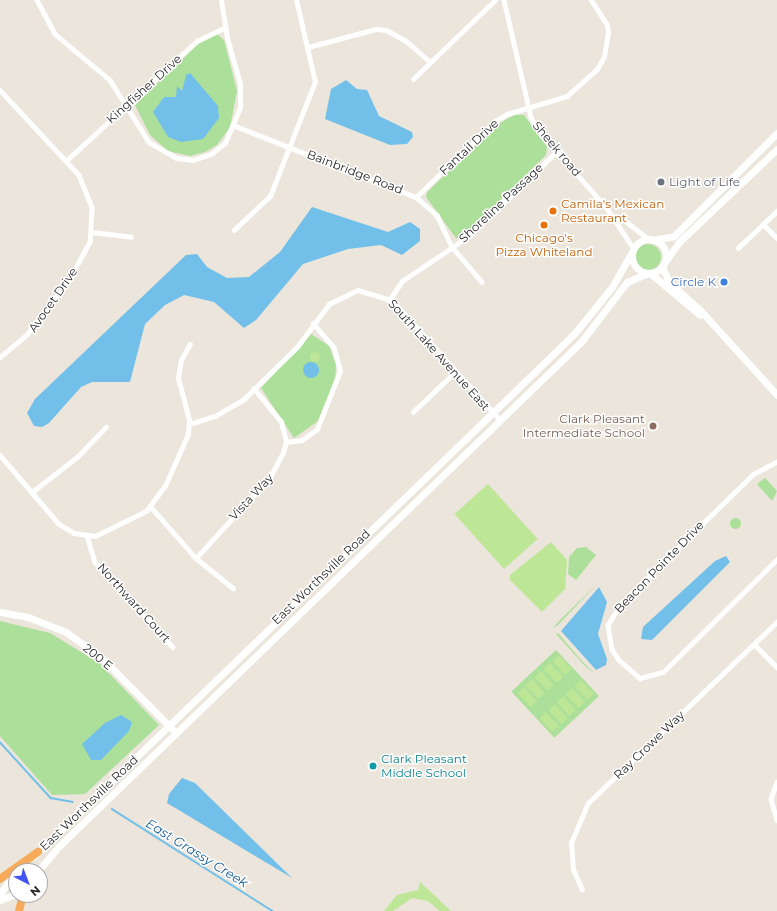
<!DOCTYPE html>
<html>
<head>
<meta charset="utf-8">
<style>
  body { margin:0 }
  #map { position:relative; width:777px; height:911px; overflow:hidden; background:#ebe5db; font-family:Montserrat,sans-serif }
  div>[style] { position:absolute }
  .green>* { inset:0; background:#acdf9a; transform-origin:0 0 }
  .round { border-radius:50% }
  .pitch>* { inset:0; background:#bde696; transform-origin:0 0 }
  .water>* { inset:0; background:#72c0e9 }
  .stream>* { height:1.5px; margin:-0.75px; padding:0 0.75px; transform-origin:0.75px; border-radius:0.75px; background:#72c0e9 }
  .street>* { height:4.5px; margin:-2.25px; padding:0 2.25px; transform-origin:2.25px; border-radius:2.25px; background:#fff }
  .secondary>* { height:7px; margin:-3.5px; padding:0 3.5px; transform-origin:3.5px; border-radius:3.5px; background:#fff }
  .secondary>.ring { margin:-3.5px; padding:0; box-sizing:content-box; background:none; border:7px solid #fff; border-radius:50% }
  .highway>* { height:8px; margin:-4px; padding:0 4px; transform-origin:4px; border-radius:4px; background:#f7ab5a }
  .dots>* { width:11px; height:11px; translate:-50% -50%; box-sizing:border-box; border:2px solid #fff; border-radius:50% }
  span { translate:-50% -50%; white-space:nowrap; text-align:center; line-height:1.15; -webkit-text-stroke:3px #fff; paint-order:stroke }
  .street-label { font-size:12px; color:#292929 }
  .worship-label { font-size:12px; color:#5b616d }
  .left { translate:0 -50%; text-align:left }
  .food-label { font-size:12px; color:#c56008 }
  .shop-label { font-size:12px; color:#366cbe }
  .right { translate:-100% -50%; text-align:right }
  .education-label { font-size:12px; color:#785e54 }
  .culture-label { font-size:12px; color:#0d838f }
  .water-label { font-size:13px; color:#135c93; font-style:italic }
  .north { position:absolute; left:8px; top:863px; width:40px; height:40px; box-sizing:border-box; background:#fff; border:1px solid #a9a9a9; border-radius:50%; rotate:138deg; font-size:11px; font-weight:700; line-height:16px; text-align:center; color:#292929 }
  .north::after { content:''; display:block; margin:auto; width:14px; height:18px; background:#4154f2; clip-path:polygon(50% 0,100% 100%,50% 72%,0 100%) }
</style>
</head>
<body>
<div id="map">
  <div class="green">
    <i style="clip-path:polygon(217px 34px,224px 40px,237px 91px,230px 127px,217px 145px,205px 152px,190px 156px,168px 151px,150px 135px,135px 105px,200px 42px)"></i>
    <i style="clip-path:polygon(514px 115px,524px 115px,547px 147px,546px 155px,463px 237px,456px 238px,426px 197px,427px 192px,500px 123px)"></i>
    <i class="round" style="left:635px;top:244px;width:26px;height:26px"></i>
    <i style="clip-path:polygon(311px 334px,329px 346px,336px 365px,335px 379px,318px 421px,294px 438px,261px 388px)"></i>
    <i style="clip-path:polygon(765px 478px,777px 491px,772px 501px,757px 484px)"></i>
    <i class="round" style="left:729.5px;top:517.5px;width:11px;height:11px"></i>
    <i style="clip-path:polygon(586px 547px,596px 555px,576px 580px,568px 574px,569px 557px,577px 548px)"></i>
    <i style="clip-path:polygon(598px 583px,558px 625px,553px 628px,560px 620px)"></i>
    <i style="clip-path:polygon(0 621px,50px 633px,99px 663px,159px 725px,85px 794px,52px 795px,0 736px)"></i>
    <i style="clip-path:polygon(558px 633px,581px 660px,596px 675px,584px 665px,556px 634px)"></i>
    <i style="left:556px;top:650px;width:63px;height:61px;rotate:47deg"></i>
  </div>
  <div class="pitch">
    <i class="round" style="left:310px;top:352px;width:10px;height:10px"></i>
    <i style="left:488px;top:484px;width:74px;height:45px;rotate:48deg"></i>
    <i style="clip-path:polygon(551px 542px,567px 560px,565px 589px,542px 612px,510px 580px,510px 575px)"></i>
    <i style="left:559px;top:655px;width:19px;height:9px;rotate:47deg"></i>
    <i style="left:550px;top:663px;width:19px;height:9px;rotate:47deg"></i>
    <i style="left:541px;top:671px;width:19px;height:9px;rotate:47deg"></i>
    <i style="left:532px;top:679px;width:19px;height:9px;rotate:47deg"></i>
    <i style="left:581px;top:680px;width:19px;height:9px;rotate:47deg"></i>
    <i style="left:524px;top:687px;width:19px;height:9px;rotate:47deg"></i>
    <i style="left:572px;top:688px;width:19px;height:9px;rotate:47deg"></i>
    <i style="left:563px;top:696px;width:19px;height:9px;rotate:47deg"></i>
    <i style="left:555px;top:704px;width:19px;height:9px;rotate:47deg"></i>
    <i style="left:546px;top:712px;width:19px;height:9px;rotate:47deg"></i>
    <i style="clip-path:polygon(420px 882px,451px 911px,440px 911px,428px 901px,412px 898px,393px 911px,384px 911px,397px 895px,418px 890px)"></i>
  </div>
  <div class="water">
    <i style="clip-path:polygon(190px 73px,218px 106px,219px 118px,203px 139px,181px 142px,168px 137px,153px 112px,164px 97px,176px 97px,177px 86px,182px 91px,186px 75px)"></i>
    <i style="clip-path:polygon(346px 80px,357px 89px,367px 90px,379px 116px,412px 132px,413px 137px,407px 144px,390px 145px,325px 119px,331px 89px)"></i>
    <i style="clip-path:polygon(312px 207px,388px 232px,410px 222px,420px 229px,420px 241px,402px 255px,381px 245px,348px 249px,303px 264px,256px 320px,244px 328px,214px 302px,184px 295px,165px 305px,145px 324px,130px 382px,92px 382px,81px 387px,49px 423px,42px 427px,34px 426px,27px 413px,35px 399px,186px 255px,197px 254px,207px 267px,227px 278px,249px 277px,280px 252px)"></i>
    <i class="round" style="left:303px;top:362px;width:16px;height:16px"></i>
    <i style="clip-path:polygon(726px 556px,730px 562px,652px 640px,641px 639px,643px 627px,715px 561px)"></i>
    <i style="clip-path:polygon(599px 587px,607px 602px,598px 634px,607px 659px,606px 665px,596px 670px,561px 631px)"></i>
    <i style="clip-path:polygon(121px 715px,132px 722px,129px 731px,101px 760px,91px 760px,82px 744px,105px 723px)"></i>
    <i style="clip-path:polygon(182px 778px,195px 783px,292px 878px,167px 803px,169px 794px)"></i>
  </div>
  <div class="stream">
    <i style="left:0;top:742px;width:76px;rotate:47.7deg"></i>
    <i style="left:51px;top:798px;width:22px;rotate:10deg"></i>
    <i style="left:112px;top:809px;width:191px;rotate:32.4deg"></i>
  </div>
  <div class="street">
    <i style="left:37px;top:0;width:38px;rotate:62deg"></i>
    <i style="left:55px;top:34px;width:72px;rotate:39.9deg"></i>
    <i style="left:110px;top:80px;width:73px;rotate:57.8deg"></i>
    <i style="left:149px;top:142px;width:32px;rotate:30deg"></i>
    <i style="left:177px;top:158px;width:16px;rotate:7deg"></i>
    <i style="left:193px;top:160px;width:19px;rotate:-18deg"></i>
    <i style="left:211px;top:154px;width:18px;rotate:-38deg"></i>
    <i style="left:225px;top:143px;width:39px;rotate:-67deg"></i>
    <i style="left:240px;top:107px;width:23px;rotate:-90deg"></i>
    <i style="left:240px;top:84px;width:48px;rotate:-105.8deg"></i>
    <i style="left:227px;top:38px;width:38px;rotate:-99deg"></i>
    <i style="left:504px;top:0;width:120px;rotate:77deg"></i>
    <i style="left:531px;top:117px;width:20px;rotate:60deg"></i>
    <i style="left:541px;top:134px;width:98px;rotate:48.3deg"></i>
    <i style="left:606px;top:207px;width:50px;rotate:56.3deg"></i>
    <i style="left:308px;top:47px;width:70px;rotate:-14.8deg"></i>
    <i style="left:376px;top:29px;width:10px;rotate:6deg"></i>
    <i style="left:386px;top:30px;width:21px;rotate:28deg"></i>
    <i style="left:405px;top:40px;width:33px;rotate:41deg"></i>
    <i style="left:413px;top:79px;width:114px;rotate:-43.9deg"></i>
    <i style="left:0;top:90px;width:116px;rotate:47.1deg"></i>
    <i style="left:79px;top:175px;width:35px;rotate:68deg"></i>
    <i style="left:92px;top:208px;width:34px;rotate:93deg"></i>
    <i style="left:90px;top:242px;width:44px;rotate:118.3deg"></i>
    <i style="left:69px;top:281px;width:68px;rotate:127.9deg"></i>
    <i style="left:27px;top:335px;width:35px;rotate:140deg"></i>
    <i style="left:233px;top:125px;width:197px;rotate:21.5deg"></i>
    <i style="left:416px;top:197px;width:28px;rotate:41deg"></i>
    <i style="left:437px;top:215px;width:35px;rotate:65deg"></i>
    <i style="left:452px;top:247px;width:46px;rotate:49.4deg"></i>
    <i style="left:67px;top:160px;width:176px;rotate:-42.5deg"></i>
    <i style="left:197px;top:41px;width:32px;rotate:-26deg"></i>
    <i style="left:416px;top:197px;width:110px;rotate:-43.9deg"></i>
    <i style="left:495px;top:121px;width:14px;rotate:-30deg"></i>
    <i style="left:507px;top:114px;width:63px;rotate:-16.7deg"></i>
    <i style="left:567px;top:96px;width:40px;rotate:-42deg"></i>
    <i style="left:597px;top:69px;width:14px;rotate:-60deg"></i>
    <i style="left:604px;top:57px;width:24px;rotate:-81deg"></i>
    <i style="left:608px;top:33px;width:8px;rotate:-97deg"></i>
    <i style="left:607px;top:25px;width:30px;rotate:-123deg"></i>
    <i style="left:615px;top:217px;width:8px;rotate:14deg"></i>
    <i style="left:623px;top:219px;width:34px;rotate:38deg"></i>
    <i style="left:763px;top:224px;width:20px;rotate:45deg"></i>
    <i style="left:234px;top:230px;width:50px;rotate:-43.4deg"></i>
    <i style="left:270px;top:196px;width:123px;rotate:-68.5deg"></i>
    <i style="left:315px;top:82px;width:84px;rotate:-103deg"></i>
    <i style="left:92px;top:232px;width:39px;rotate:7deg"></i>
    <i style="left:738px;top:248px;width:54px;rotate:-43.5deg"></i>
    <i style="left:390px;top:299px;width:22px;rotate:-56deg"></i>
    <i style="left:402px;top:281px;width:81px;rotate:-33.9deg"></i>
    <i style="left:469px;top:236px;width:122px;rotate:-44deg"></i>
    <i style="left:413px;top:412px;width:57px;rotate:-43.6deg"></i>
    <i style="left:189px;top:424px;width:27px;rotate:-17deg"></i>
    <i style="left:215px;top:416px;width:34px;rotate:-30deg"></i>
    <i style="left:244px;top:399px;width:74px;rotate:-44.5deg"></i>
    <i style="left:297px;top:347px;width:54px;rotate:-53.3deg"></i>
    <i style="left:329px;top:304px;width:32px;rotate:-26deg"></i>
    <i style="left:358px;top:290px;width:37px;rotate:17deg"></i>
    <i style="left:393px;top:301px;width:160px;rotate:48deg"></i>
    <i style="left:286px;top:442px;width:16px;rotate:-7deg"></i>
    <i style="left:302px;top:440px;width:19px;rotate:-36deg"></i>
    <i style="left:317px;top:429px;width:62px;rotate:-68.4deg"></i>
    <i style="left:340px;top:371px;width:24px;rotate:-105deg"></i>
    <i style="left:334px;top:348px;width:32px;rotate:-131deg"></i>
    <i style="left:0;top:455px;width:91px;rotate:49.5deg"></i>
    <i style="left:59px;top:524px;width:17px;rotate:31deg"></i>
    <i style="left:74px;top:533px;width:21px;rotate:8deg"></i>
    <i style="left:95px;top:536px;width:57px;rotate:-26.1deg"></i>
    <i style="left:146px;top:511px;width:31px;rotate:-53deg"></i>
    <i style="left:165px;top:486px;width:57px;rotate:-66.1deg"></i>
    <i style="left:188px;top:434px;width:14px;rotate:-86deg"></i>
    <i style="left:189px;top:420px;width:43px;rotate:-104.7deg"></i>
    <i style="left:178px;top:378px;width:18px;rotate:-81deg"></i>
    <i style="left:181px;top:360px;width:18px;rotate:-61deg"></i>
    <i style="left:777px;top:462px;width:27px;rotate:152deg"></i>
    <i style="left:753px;top:475px;width:182px;rotate:135.7deg"></i>
    <i style="left:623px;top:602px;width:27px;rotate:123deg"></i>
    <i style="left:608px;top:625px;width:24px;rotate:81deg"></i>
    <i style="left:612px;top:649px;width:13px;rotate:58deg"></i>
    <i style="left:619px;top:660px;width:28px;rotate:41deg"></i>
    <i style="left:640px;top:678px;width:24px;rotate:-15deg"></i>
    <i style="left:663px;top:672px;width:161px;rotate:-44.7deg"></i>
    <i style="left:32px;top:492px;width:58px;rotate:-38deg"></i>
    <i style="left:78px;top:456px;width:40px;rotate:-46deg"></i>
    <i style="left:151px;top:507px;width:68px;rotate:48.6deg"></i>
    <i style="left:196px;top:558px;width:48px;rotate:39deg"></i>
    <i style="left:87px;top:536px;width:27px;rotate:73deg"></i>
    <i style="left:95px;top:562px;width:115px;rotate:47.5deg"></i>
    <i style="left:196px;top:558px;width:110px;rotate:-47.6deg"></i>
    <i style="left:270px;top:477px;width:27px;rotate:-62deg"></i>
    <i style="left:283px;top:453px;width:11px;rotate:-75deg"></i>
    <i style="left:286px;top:442px;width:21px;rotate:-104deg"></i>
    <i style="left:281px;top:422px;width:43px;rotate:-129.3deg"></i>
    <i style="left:754px;top:644px;width:33px;rotate:45deg"></i>
    <i style="left:777px;top:782px;width:18px;rotate:109deg"></i>
    <i style="left:771px;top:799px;width:22px;rotate:74deg"></i>
    <i style="left:582px;top:890px;width:22px;rotate:-114deg"></i>
    <i style="left:573px;top:870px;width:27px;rotate:-94deg"></i>
    <i style="left:571px;top:843px;width:43px;rotate:-67deg"></i>
    <i style="left:588px;top:803px;width:262px;rotate:-43.8deg"></i>
  </div>
  <div class="secondary">
    <i class="ring" style="left:632px;top:239px;width:27px;height:27px"></i>
    <i style="left:652px;top:240px;width:22px;rotate:-10deg"></i>
    <i style="left:674px;top:236px;width:146px;rotate:-45deg"></i>
    <i style="left:664px;top:263px;width:26px;rotate:-54deg"></i>
    <i style="left:679px;top:242px;width:135px;rotate:-43.5deg"></i>
    <i style="left:662px;top:267px;width:17px;rotate:65deg"></i>
    <i style="left:669px;top:282px;width:42px;rotate:42.1deg"></i>
    <i style="left:700px;top:310px;width:115px;rotate:47.8deg"></i>
    <i style="left:650px;top:273px;width:65px;rotate:40deg"></i>
    <i style="left:0;top:612px;width:28px;rotate:10deg"></i>
    <i style="left:28px;top:617px;width:41px;rotate:21.5deg"></i>
    <i style="left:66px;top:632px;width:46px;rotate:36.1deg"></i>
    <i style="left:103px;top:659px;width:104px;rotate:45.4deg"></i>
    <i style="left:34px;top:856px;width:752px;rotate:-44.03deg"></i>
    <i style="left:575px;top:333px;width:59px;rotate:-51.2deg"></i>
    <i style="left:612px;top:287px;width:40px;rotate:-60.3deg"></i>
    <i style="left:38px;top:871px;width:30px;rotate:-50deg"></i>
    <i style="left:57px;top:848px;width:728px;rotate:-44deg"></i>
    <i style="left:581px;top:342px;width:76px;rotate:-52.5deg"></i>
    <i style="left:627px;top:282px;width:23px;rotate:-23deg"></i>
    <i style="left:0;top:894px;width:28px;rotate:-55deg"></i>
    <i style="left:0;top:900px;width:17px;rotate:-21deg"></i>
  </div>
  <div class="highway">
    <i style="left:0;top:879px;width:47px;rotate:-35.4deg"></i>
    <i style="left:19px;top:911px;width:16px;rotate:-76deg"></i>
  </div>
  <div class="dots">
    <i style="left:661px;top:182px;background:#6b7280"></i>
    <i style="left:553px;top:211px;background:#e8710a"></i>
    <i style="left:544px;top:225px;background:#e8710a"></i>
    <i style="left:724px;top:282px;background:#3f7fe0"></i>
    <i style="left:653px;top:426px;background:#8d6e63"></i>
    <i style="left:373px;top:766px;background:#0f9aa8"></i>
  </div>
  <div class="street-label">
    <span style="left:144px;top:89px;rotate:-42deg">Kingfisher Drive</span>
    <span style="left:469px;top:147px;rotate:-43deg">Fantail Drive</span>
    <span style="left:557px;top:149px;rotate:50deg">Sheek road</span>
    <span style="left:355px;top:172px;rotate:21deg">Bainbridge Road</span>
    <span style="left:501px;top:203px;rotate:-43deg">Shoreline Passage</span>
    <span style="left:53px;top:300px;rotate:-55deg">Avocet Drive</span>
    <span style="left:439px;top:355px;rotate:48deg">South Lake Avenue East</span>
    <span style="left:251px;top:497px;rotate:-47deg">Vista Way</span>
    <span style="left:659px;top:567px;rotate:-46deg">Beacon Pointe Drive</span>
    <span style="left:321px;top:577px;rotate:-44deg">East Worthsville Road</span>
    <span style="left:134px;top:603px;rotate:48deg">Northward Court</span>
    <span style="left:98px;top:657px;rotate:39deg">200 E</span>
    <span style="left:649px;top:745px;rotate:-44deg">Ray Crowe Way</span>
    <span style="left:89px;top:803px;rotate:-44deg">East Worthsville Road</span>
  </div>
  <div class="worship-label">
    <span class="left" style="left:669px;top:182px">Light of Life</span>
  </div>
  <div class="food-label">
    <span class="left" style="left:561px;top:211px">Camila's Mexican<br>Restaurant</span>
    <span style="left:544px;top:245px">Chicago's<br>Pizza Whiteland</span>
  </div>
  <div class="shop-label">
    <span class="right" style="left:716px;top:282px">Circle K</span>
  </div>
  <div class="education-label">
    <span class="right" style="left:645px;top:426px">Clark Pleasant<br>Intermediate School</span>
  </div>
  <div class="culture-label">
    <span class="left" style="left:381px;top:766px">Clark Pleasant<br>Middle School</span>
  </div>
  <div class="water-label">
    <span style="left:197px;top:853px;rotate:32deg">East Grassy Creek</span>
  </div>
  <div class="north">N</div>
</div>
</body>
</html>
